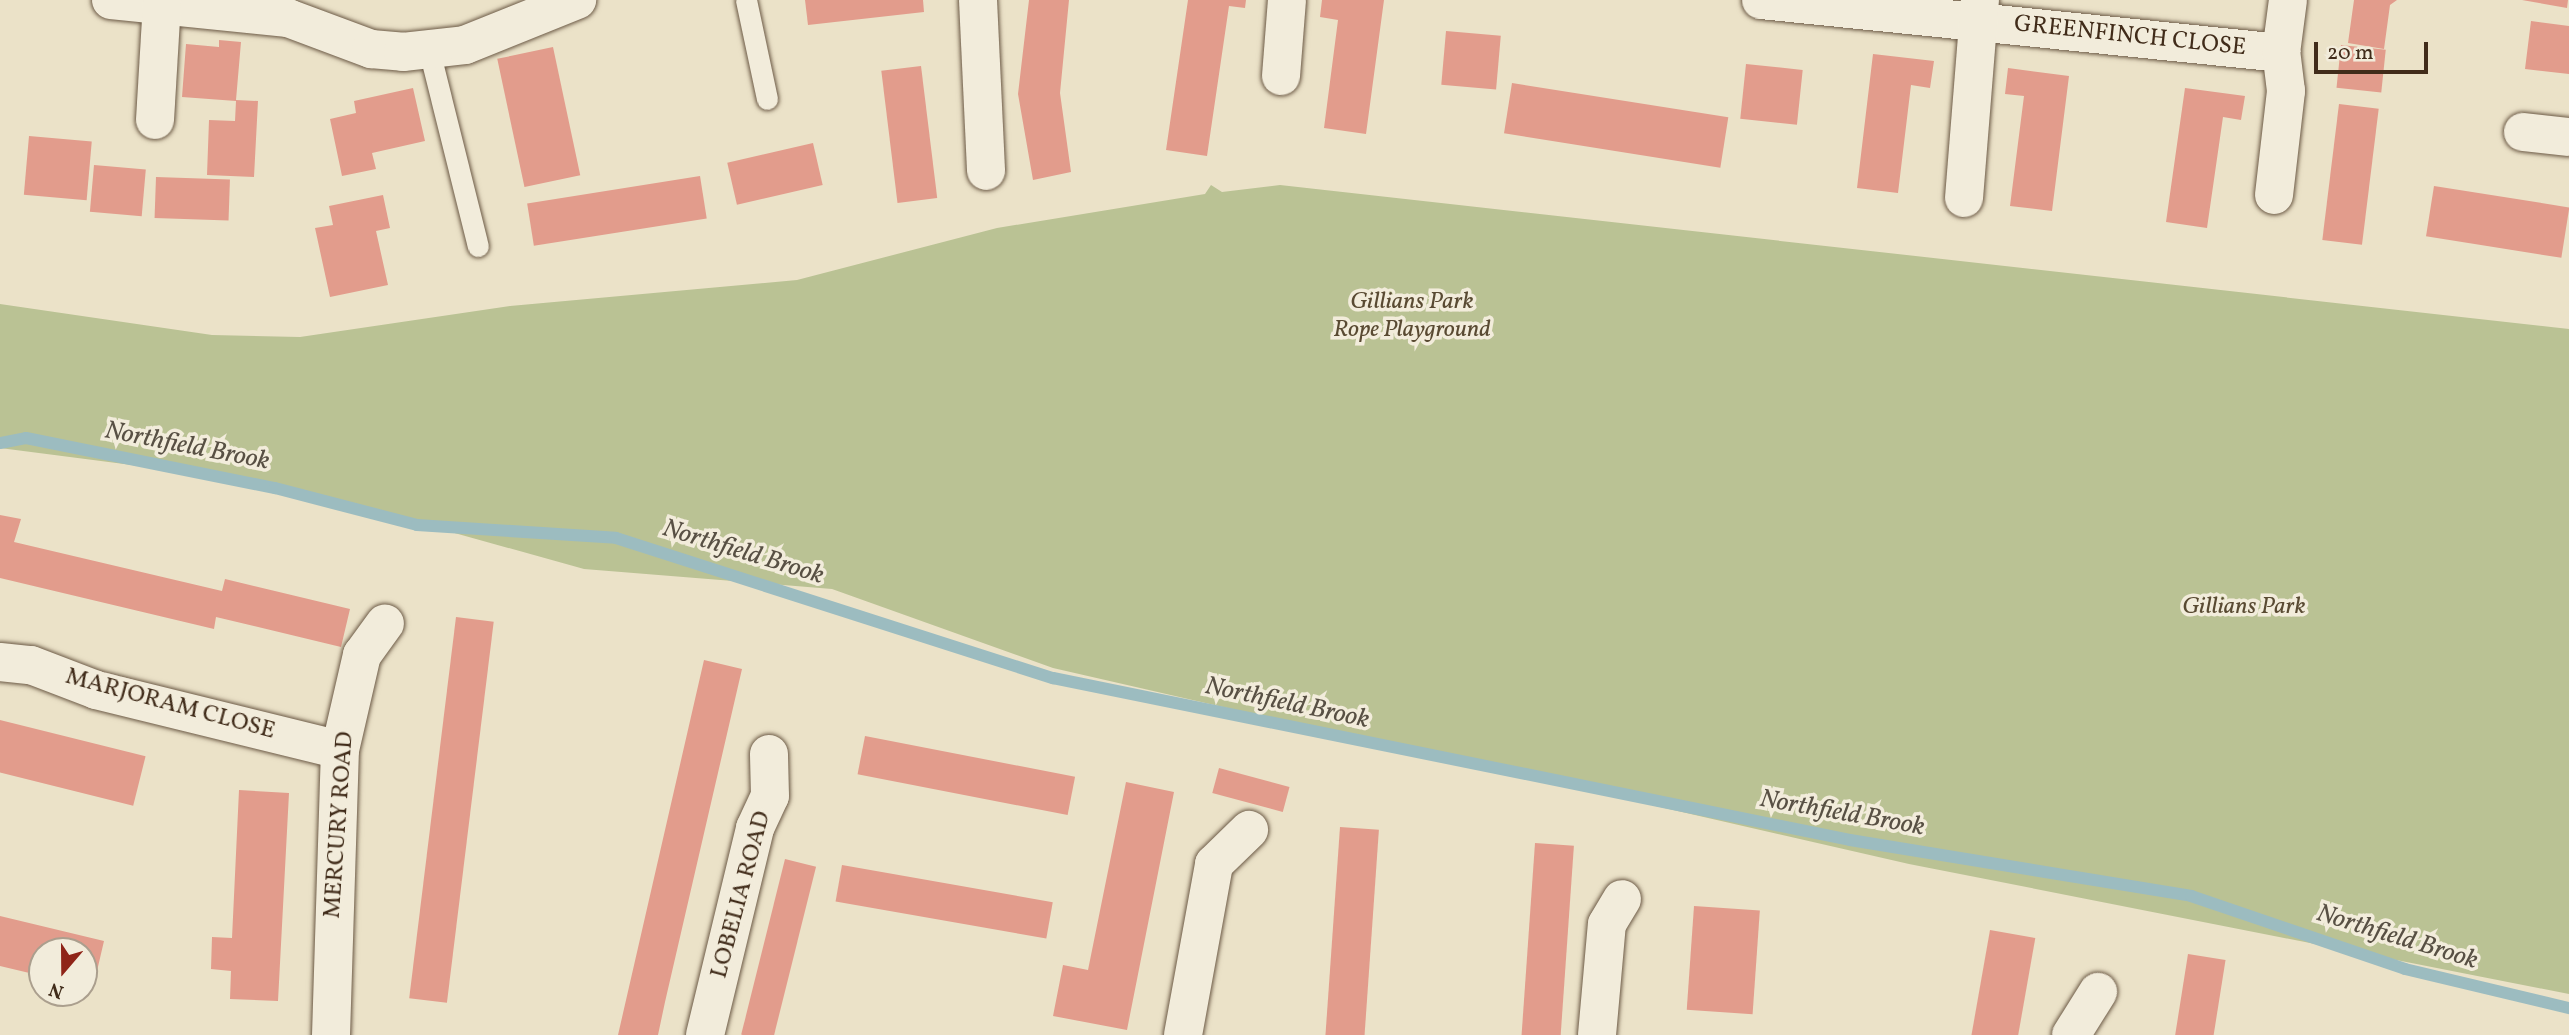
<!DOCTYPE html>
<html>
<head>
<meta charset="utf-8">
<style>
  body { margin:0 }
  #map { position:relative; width:2569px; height:1035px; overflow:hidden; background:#ebe2c8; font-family:Vollkorn,serif }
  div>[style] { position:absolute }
  .green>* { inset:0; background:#bac294 }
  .stream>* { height:12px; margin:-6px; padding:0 6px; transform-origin:6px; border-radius:6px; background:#9cbcc0 }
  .building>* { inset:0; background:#e29c8c; transform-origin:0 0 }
  .roads { filter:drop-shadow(0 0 2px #6c5a46) drop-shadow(0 0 2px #6c5a46) }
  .service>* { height:21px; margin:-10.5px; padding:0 10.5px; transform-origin:10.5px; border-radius:10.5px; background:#f2ecdb }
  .minor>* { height:38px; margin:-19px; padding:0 19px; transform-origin:19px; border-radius:19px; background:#f2ecdb }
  span { translate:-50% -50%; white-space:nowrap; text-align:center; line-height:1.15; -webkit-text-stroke:7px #f2ecdb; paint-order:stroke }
  .street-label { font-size:24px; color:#412c1a }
  .park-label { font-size:24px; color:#594a32; font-style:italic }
  .water-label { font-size:26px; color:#585044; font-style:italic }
  .north { position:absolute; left:28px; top:937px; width:70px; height:70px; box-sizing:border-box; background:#f2ecdb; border:2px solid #ab9f8e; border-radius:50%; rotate:200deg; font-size:19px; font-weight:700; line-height:28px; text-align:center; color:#412c1a }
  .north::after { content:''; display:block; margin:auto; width:24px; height:32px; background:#8f2418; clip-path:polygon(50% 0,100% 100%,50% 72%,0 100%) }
  .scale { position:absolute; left:2314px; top:42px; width:114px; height:32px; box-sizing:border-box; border:4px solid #412c1a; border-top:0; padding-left:9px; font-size:21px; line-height:24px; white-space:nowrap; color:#412c1a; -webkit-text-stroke:5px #f2ecdb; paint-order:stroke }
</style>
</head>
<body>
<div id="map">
  <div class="green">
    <i style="clip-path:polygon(1211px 185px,1222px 192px,1280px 185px,2569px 329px,2569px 994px,1909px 864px,1053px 668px,832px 589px,584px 569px,279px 484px,0 448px,0 304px,212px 335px,300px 337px,510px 306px,797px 280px,997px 228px,1205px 194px)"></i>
  </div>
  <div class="stream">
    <i style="left:0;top:443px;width:26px;rotate:-11deg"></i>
    <i style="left:26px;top:438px;width:254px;rotate:11.4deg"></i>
    <i style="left:275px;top:488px;width:147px;rotate:14.6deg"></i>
    <i style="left:417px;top:525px;width:199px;rotate:3.7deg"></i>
    <i style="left:616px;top:538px;width:459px;rotate:17.8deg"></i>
    <i style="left:1053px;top:678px;width:813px;rotate:11.49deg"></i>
    <i style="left:1850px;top:840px;width:346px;rotate:9.3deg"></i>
    <i style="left:2191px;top:896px;width:226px;rotate:18.8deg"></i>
    <i style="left:2405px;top:969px;width:169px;rotate:13.4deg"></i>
  </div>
  <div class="building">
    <i style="clip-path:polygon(805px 0,923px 0,924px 12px,808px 25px)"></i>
    <i style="clip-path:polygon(1029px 0,1069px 0,1060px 93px,1071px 172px,1033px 180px,1018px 94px)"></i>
    <i style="clip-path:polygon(1188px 0,1246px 0,1245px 8px,1229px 6px,1207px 156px,1166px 150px)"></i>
    <i style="clip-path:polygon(1322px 0,1384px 0,1366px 134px,1324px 128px,1338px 20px,1320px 17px)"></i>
    <i style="clip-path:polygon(2354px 0,2397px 0,2390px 5px,2384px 49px,2348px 43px)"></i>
    <i style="clip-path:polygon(2522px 0,2568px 0,2567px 8px)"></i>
    <i style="clip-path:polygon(2531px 21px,2569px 26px,2569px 74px,2525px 69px)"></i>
    <i style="left:1446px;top:31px;width:55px;height:54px;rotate:5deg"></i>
    <i style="clip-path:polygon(219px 40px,241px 42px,236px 100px,258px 101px,254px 177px,207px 175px,209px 120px,235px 121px,236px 101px,182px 97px,186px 44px,219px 47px)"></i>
    <i style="left:2341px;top:45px;width:45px;height:43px;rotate:6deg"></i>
    <i style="left:553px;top:47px;width:131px;height:57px;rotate:78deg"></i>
    <i style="clip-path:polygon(1873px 54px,1934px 61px,1930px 88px,1911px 85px,1898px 193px,1857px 188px)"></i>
    <i style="left:1746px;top:64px;width:57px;height:55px;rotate:6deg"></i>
    <i style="left:921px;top:66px;width:133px;height:40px;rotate:83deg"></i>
    <i style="clip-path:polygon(2008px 68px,2069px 76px,2052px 211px,2010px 206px,2024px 96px,2005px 94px)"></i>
    <i style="left:1512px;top:83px;width:219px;height:51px;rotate:9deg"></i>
    <i style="clip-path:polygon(413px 88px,425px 141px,372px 153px,376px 169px,342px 176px,330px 119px,356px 113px,354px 101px)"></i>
    <i style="clip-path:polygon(2185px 88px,2245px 96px,2241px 120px,2223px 117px,2207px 228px,2166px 222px)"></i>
    <i style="left:2339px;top:104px;width:40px;height:137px;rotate:7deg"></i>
    <i style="left:29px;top:136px;width:63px;height:59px;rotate:5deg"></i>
    <i style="left:813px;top:143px;width:43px;height:88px;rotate:77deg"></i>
    <i style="left:94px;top:165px;width:52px;height:47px;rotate:5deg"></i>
    <i style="left:700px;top:176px;width:43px;height:175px;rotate:81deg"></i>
    <i style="left:156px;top:177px;width:74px;height:41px;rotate:2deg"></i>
    <i style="left:2434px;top:186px;width:137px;height:51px;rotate:9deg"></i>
    <i style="clip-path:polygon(383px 195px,390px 228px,376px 231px,388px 285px,330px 297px,315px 228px,333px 225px,329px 206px)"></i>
    <i style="clip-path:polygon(0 515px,21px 519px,14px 542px,222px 591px,225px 579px,350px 609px,341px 647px,216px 617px,214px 629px,0 578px)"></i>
    <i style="left:456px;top:617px;width:38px;height:384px;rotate:7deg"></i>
    <i style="clip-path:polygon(704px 660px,742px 669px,665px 1002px,658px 1035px,618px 1035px)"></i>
    <i style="left:0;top:720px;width:150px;height:51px;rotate:14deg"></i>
    <i style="left:865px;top:736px;width:214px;height:39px;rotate:11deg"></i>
    <i style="left:1219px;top:768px;width:73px;height:26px;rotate:15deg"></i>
    <i style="clip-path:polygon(1126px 782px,1174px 792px,1127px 1030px,1053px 1016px,1063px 965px,1088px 970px)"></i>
    <i style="clip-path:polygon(239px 790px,289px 793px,278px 1001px,230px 999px,231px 971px,211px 969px,212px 937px,232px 938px)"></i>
    <i style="left:1340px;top:827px;width:39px;height:209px;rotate:4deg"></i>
    <i style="left:1535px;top:843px;width:39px;height:193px;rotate:4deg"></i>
    <i style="left:785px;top:859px;width:32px;height:181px;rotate:14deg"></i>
    <i style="left:842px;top:865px;width:214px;height:37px;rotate:10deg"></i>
    <i style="left:1694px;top:906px;width:66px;height:104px;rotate:4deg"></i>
    <i style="clip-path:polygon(0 916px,104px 941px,93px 988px,84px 986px,84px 951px,42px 951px,42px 976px,0 966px)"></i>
    <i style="left:1990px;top:930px;width:46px;height:107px;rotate:10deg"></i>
    <i style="left:2188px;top:954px;width:38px;height:82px;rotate:9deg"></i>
  </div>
  <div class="roads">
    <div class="service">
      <i style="left:746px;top:0;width:101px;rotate:78deg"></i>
      <i style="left:429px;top:50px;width:202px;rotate:76deg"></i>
    </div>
    <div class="minor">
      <i style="left:111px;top:0;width:178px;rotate:5.8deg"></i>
      <i style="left:288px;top:18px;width:89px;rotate:20.5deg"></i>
      <i style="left:371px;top:49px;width:32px;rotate:5deg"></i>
      <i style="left:403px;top:52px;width:62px;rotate:-6.4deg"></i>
      <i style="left:465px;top:45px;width:121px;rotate:-21.9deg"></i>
      <i style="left:978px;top:0;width:171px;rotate:87.3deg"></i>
      <i style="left:1761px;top:0;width:523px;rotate:5.82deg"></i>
      <i style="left:1281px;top:76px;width:76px;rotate:-85.5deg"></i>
      <i style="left:155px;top:120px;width:117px;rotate:-86.6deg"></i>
      <i style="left:2523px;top:132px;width:46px;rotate:6.2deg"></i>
      <i style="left:2274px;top:195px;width:105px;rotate:-83.4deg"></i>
      <i style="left:2286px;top:91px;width:38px;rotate:-97deg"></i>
      <i style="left:2281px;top:53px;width:53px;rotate:-82.5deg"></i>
      <i style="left:1964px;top:198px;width:199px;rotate:-85.4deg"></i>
      <i style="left:0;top:662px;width:31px;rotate:6deg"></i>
      <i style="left:31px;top:665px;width:70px;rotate:21deg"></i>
      <i style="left:96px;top:690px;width:251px;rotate:13.8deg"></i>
      <i style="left:331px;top:1035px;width:285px;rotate:-88.2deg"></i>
      <i style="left:340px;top:750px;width:98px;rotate:-77deg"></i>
      <i style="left:362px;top:655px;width:39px;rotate:-54deg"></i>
      <i style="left:705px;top:1035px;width:213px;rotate:-76.4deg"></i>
      <i style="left:755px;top:828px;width:35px;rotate:-65deg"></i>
      <i style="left:770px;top:796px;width:42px;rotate:-91.4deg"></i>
      <i style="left:1183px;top:1035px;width:174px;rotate:-79.7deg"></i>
      <i style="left:1214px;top:864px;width:49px;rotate:-44.2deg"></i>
      <i style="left:1597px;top:1035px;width:111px;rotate:-84.9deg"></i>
      <i style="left:1607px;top:924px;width:29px;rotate:-59deg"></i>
      <i style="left:2071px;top:1035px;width:51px;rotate:-57.9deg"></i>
    </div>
  </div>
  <div class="street-label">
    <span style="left:2130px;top:37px;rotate:6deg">GREENFINCH CLOSE</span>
    <span style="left:170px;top:705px;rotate:15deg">MARJORAM CLOSE</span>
    <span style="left:340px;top:825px;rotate:-86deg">MERCURY ROAD</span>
    <span style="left:742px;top:895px;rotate:-75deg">LOBELIA ROAD</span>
  </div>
  <div class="park-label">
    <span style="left:1412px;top:317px">Gillians Park<br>Rope Playground</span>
    <span style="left:2244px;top:608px">Gillians Park</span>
  </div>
  <div class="water-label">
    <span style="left:187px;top:447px;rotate:11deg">Northfield Brook</span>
    <span style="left:743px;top:553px;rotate:17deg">Northfield Brook</span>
    <span style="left:1287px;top:704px;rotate:12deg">Northfield Brook</span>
    <span style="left:1842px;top:814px;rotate:10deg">Northfield Brook</span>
    <span style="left:2397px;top:938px;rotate:17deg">Northfield Brook</span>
  </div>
  <div class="north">N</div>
  <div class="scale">20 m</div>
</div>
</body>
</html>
